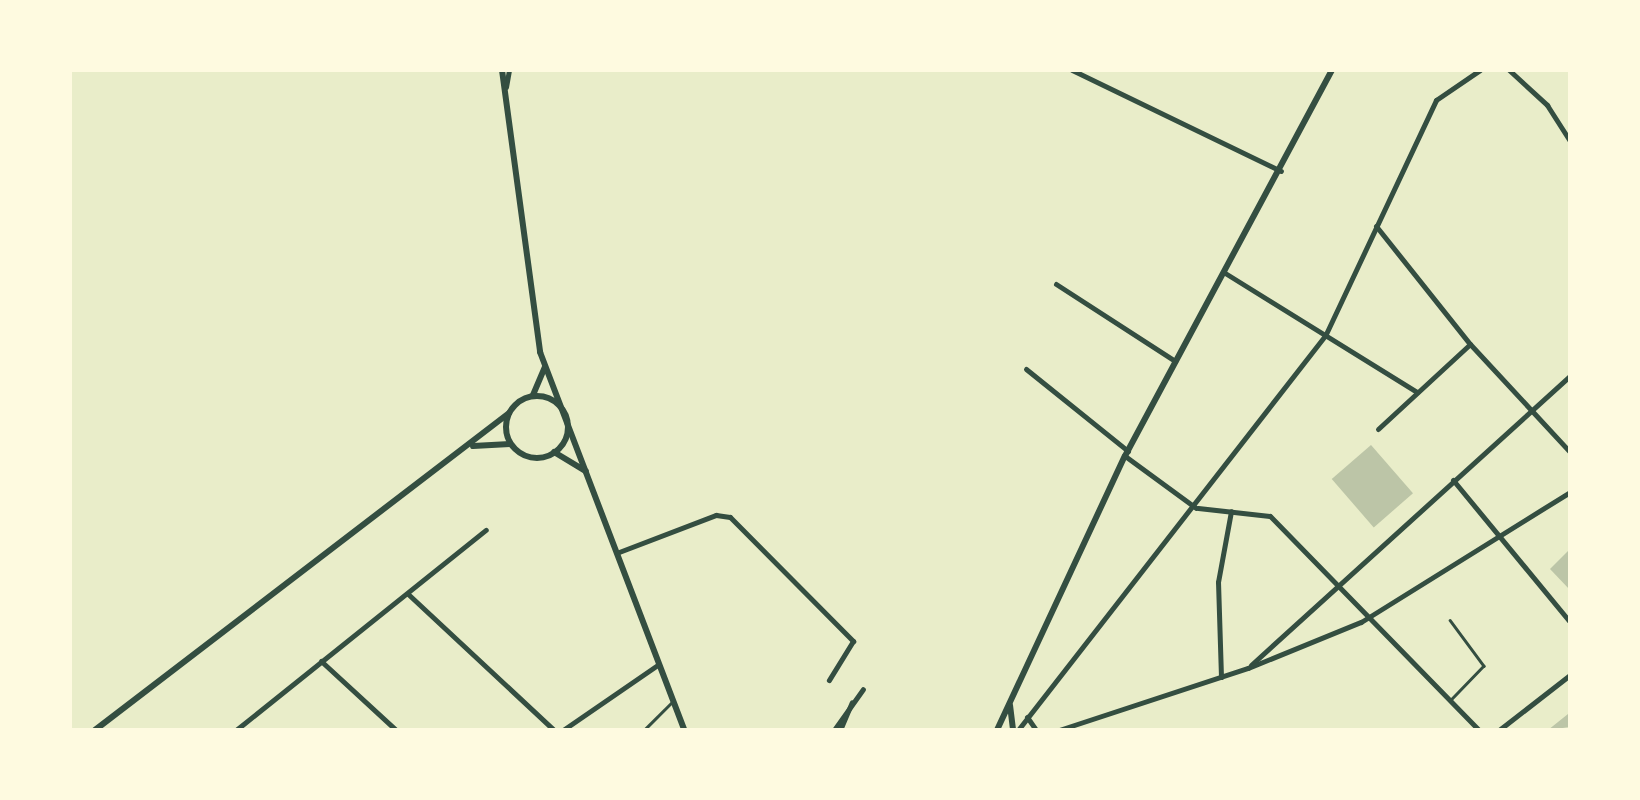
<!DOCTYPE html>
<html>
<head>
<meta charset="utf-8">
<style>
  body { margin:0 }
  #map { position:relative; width:1640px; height:800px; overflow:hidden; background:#e9edc9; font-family:Arial,sans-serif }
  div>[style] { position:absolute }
  .building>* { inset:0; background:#bcc5a7; transform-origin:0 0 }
  .service>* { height:2.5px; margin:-1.25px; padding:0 1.25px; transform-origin:1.25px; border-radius:1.25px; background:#344e41 }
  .minor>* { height:5px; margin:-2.5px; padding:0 2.5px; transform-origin:2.5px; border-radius:2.5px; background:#344e41 }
  .tertiary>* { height:6px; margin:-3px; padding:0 3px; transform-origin:3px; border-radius:3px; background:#344e41 }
  .tertiary>.ring { margin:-3px; padding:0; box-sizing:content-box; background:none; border:6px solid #344e41; border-radius:50% }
  span { translate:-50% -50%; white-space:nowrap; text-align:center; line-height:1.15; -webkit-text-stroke:10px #fefae0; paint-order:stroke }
  .frame { position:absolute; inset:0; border:72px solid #fefae0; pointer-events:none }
</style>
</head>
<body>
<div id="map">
  <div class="building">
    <i style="left:1371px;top:445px;width:64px;height:52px;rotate:49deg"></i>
    <i style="clip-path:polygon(1570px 549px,1570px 590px,1550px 569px)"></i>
    <i style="clip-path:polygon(1570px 706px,1570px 727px,1548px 730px,1568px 714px)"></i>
  </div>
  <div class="service">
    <i style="left:1450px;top:620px;width:57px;rotate:53.5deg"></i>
    <i style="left:1484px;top:666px;width:46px;rotate:134.1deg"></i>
    <i style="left:644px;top:730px;width:38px;rotate:-45deg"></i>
  </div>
  <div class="minor">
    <i style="left:1072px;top:70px;width:232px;rotate:25.8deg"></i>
    <i style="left:1509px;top:70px;width:52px;rotate:42.6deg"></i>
    <i style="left:1547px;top:105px;width:43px;rotate:57.4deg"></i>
    <i style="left:506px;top:87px;width:17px;rotate:-80deg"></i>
    <i style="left:1376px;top:226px;width:151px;rotate:51.5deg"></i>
    <i style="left:1470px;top:344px;width:147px;rotate:47.2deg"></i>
    <i style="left:1225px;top:273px;width:226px;rotate:31.8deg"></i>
    <i style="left:1056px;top:284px;width:142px;rotate:32.9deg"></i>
    <i style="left:1026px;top:369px;width:131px;rotate:38.8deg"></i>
    <i style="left:1378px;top:429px;width:125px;rotate:-42.7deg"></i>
    <i style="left:1125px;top:456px;width:88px;rotate:36.2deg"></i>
    <i style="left:1453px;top:480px;width:184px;rotate:50.5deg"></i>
    <i style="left:1198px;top:508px;width:72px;rotate:6.3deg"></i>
    <i style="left:1270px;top:516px;width:299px;rotate:45.7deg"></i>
    <i style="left:619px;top:552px;width:104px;rotate:-20.9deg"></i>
    <i style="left:716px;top:515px;width:14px;rotate:8deg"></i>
    <i style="left:730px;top:517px;width:175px;rotate:45.2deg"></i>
    <i style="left:853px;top:641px;width:46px;rotate:121.6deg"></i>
    <i style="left:408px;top:594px;width:200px;rotate:43deg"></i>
    <i style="left:321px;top:661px;width:102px;rotate:42.6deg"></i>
    <i style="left:1251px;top:665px;width:430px;rotate:-42.2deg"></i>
    <i style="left:1221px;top:677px;width:95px;rotate:-91.8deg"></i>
    <i style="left:1218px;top:582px;width:72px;rotate:-79.6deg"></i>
    <i style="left:1027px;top:717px;width:16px;rotate:55deg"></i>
    <i style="left:236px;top:730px;width:320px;rotate:-38.7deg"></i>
    <i style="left:563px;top:730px;width:116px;rotate:-34.5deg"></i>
    <i style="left:834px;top:730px;width:50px;rotate:-54.7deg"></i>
    <i style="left:840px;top:730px;width:30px;rotate:-67deg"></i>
    <i style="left:1018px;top:730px;width:499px;rotate:-52.1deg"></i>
    <i style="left:1325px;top:336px;width:261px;rotate:-64.8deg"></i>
    <i style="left:1436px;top:100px;width:53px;rotate:-34.3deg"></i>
    <i style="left:1059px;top:730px;width:199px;rotate:-18.2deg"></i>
    <i style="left:1248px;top:668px;width:122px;rotate:-22.2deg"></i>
    <i style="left:1361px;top:622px;width:246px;rotate:-31.9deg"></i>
    <i style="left:1499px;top:730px;width:90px;rotate:-37.8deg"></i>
  </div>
  <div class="tertiary">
    <i style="left:502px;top:70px;width:285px;rotate:82.3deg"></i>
    <i style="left:540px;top:352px;width:404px;rotate:69.1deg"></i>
    <i style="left:533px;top:395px;width:30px;rotate:-67deg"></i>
    <i class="ring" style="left:506px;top:396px;width:56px;height:56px"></i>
    <i style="left:473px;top:446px;width:37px;rotate:-3deg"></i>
    <i style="left:554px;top:452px;width:37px;rotate:31deg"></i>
    <i style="left:1010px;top:705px;width:25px;rotate:83deg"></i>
    <i style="left:95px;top:730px;width:521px;rotate:-37.44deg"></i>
    <i style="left:997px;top:730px;width:302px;rotate:-65deg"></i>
    <i style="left:1125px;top:456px;width:438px;rotate:-61.8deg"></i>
  </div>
  <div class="frame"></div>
</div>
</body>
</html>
